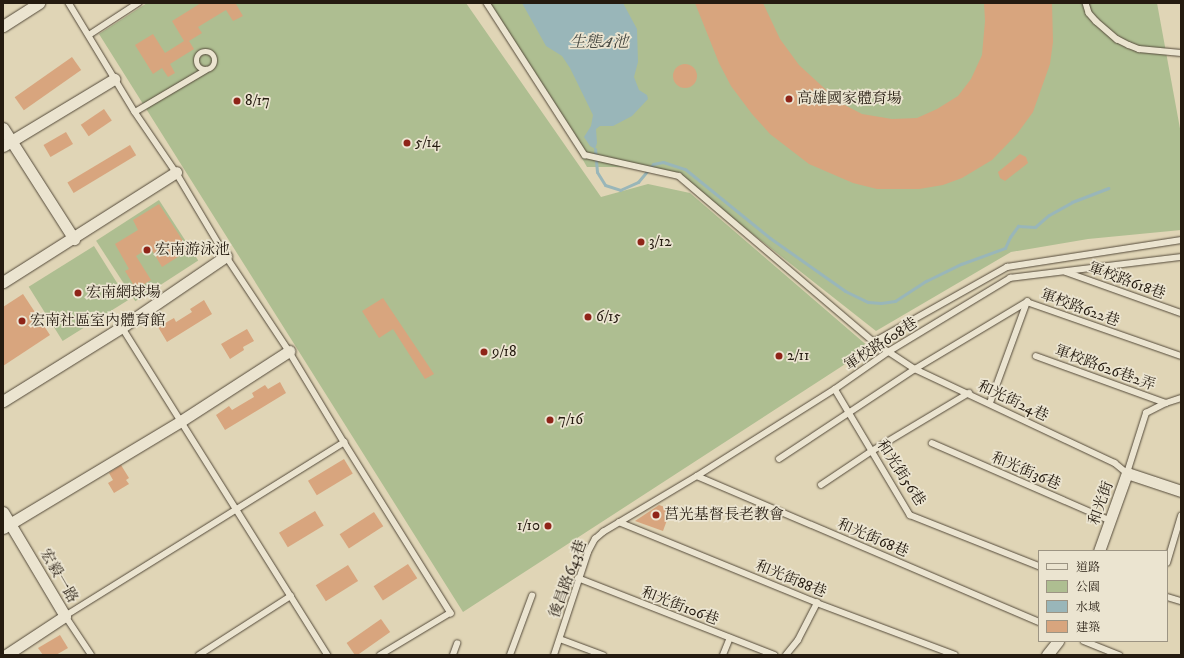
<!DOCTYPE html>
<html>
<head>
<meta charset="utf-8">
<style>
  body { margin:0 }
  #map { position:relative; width:1184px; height:658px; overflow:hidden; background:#e0d5b6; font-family:"IM FELL DW Pica","Noto Serif TC",serif }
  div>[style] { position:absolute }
  .green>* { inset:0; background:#aebe91; transform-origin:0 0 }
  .water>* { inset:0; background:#99b6b9 }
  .stream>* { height:3px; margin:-1.5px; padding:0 1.5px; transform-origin:1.5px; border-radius:1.5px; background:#99b6b9 }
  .building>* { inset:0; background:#d8a57e; transform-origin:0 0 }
  .round { border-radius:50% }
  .roads { filter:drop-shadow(0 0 1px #544a3a) drop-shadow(0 0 1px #544a3a) }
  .lane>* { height:5.5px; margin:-2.75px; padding:0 2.75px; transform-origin:2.75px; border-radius:2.75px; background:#ebe4d0 }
  .lane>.ring { margin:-2.75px; padding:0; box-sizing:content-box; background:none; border:5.5px solid #ebe4d0; border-radius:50% }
  .street>* { height:11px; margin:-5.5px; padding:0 5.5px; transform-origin:5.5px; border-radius:5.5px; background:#ebe4d0 }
  .dots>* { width:11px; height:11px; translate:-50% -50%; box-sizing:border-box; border:2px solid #ebe4d0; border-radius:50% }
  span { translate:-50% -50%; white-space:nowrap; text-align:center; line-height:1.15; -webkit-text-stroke:3.5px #ebe4d0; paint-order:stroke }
  .poi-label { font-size:15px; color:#251b10 }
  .left { translate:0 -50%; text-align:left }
  .right { translate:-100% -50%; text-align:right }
  .street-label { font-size:15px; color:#251b10 }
  .water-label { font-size:16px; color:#484a43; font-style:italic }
  .frame { position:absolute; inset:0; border:4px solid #251b10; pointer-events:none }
  .legend { position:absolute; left:1038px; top:550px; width:130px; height:92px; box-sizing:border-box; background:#ebe4d0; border:1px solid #9c9483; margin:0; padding:5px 7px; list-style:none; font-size:12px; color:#251b10 }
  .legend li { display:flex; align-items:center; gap:8px; height:20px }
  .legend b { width:20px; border:1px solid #9c9483 }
</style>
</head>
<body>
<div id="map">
  <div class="green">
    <i style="clip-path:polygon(147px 3px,466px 3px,601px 197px,648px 184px,690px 193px,870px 348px,463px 612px,99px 34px)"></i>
    <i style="clip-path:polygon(485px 3px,1157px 3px,1181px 134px,1181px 230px,1088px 239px,1011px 252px,876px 331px,679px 176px,630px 167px,587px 167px,524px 57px)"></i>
    <i style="left:159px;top:200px;width:72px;height:75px;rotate:57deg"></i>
    <i style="left:94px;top:246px;width:64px;height:77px;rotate:58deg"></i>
  </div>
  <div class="water">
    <i style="clip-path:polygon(522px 3px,623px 3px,637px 29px,638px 62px,634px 77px,639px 90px,647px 95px,648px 99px,632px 116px,613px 126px,600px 126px,596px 129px,597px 143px,595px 149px,590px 146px,584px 137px,591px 126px,593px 115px,570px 68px,562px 56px,546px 46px)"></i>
  </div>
  <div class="stream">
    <i style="left:595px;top:149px;width:23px;rotate:85deg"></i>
    <i style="left:597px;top:172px;width:15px;rotate:58deg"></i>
    <i style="left:605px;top:185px;width:16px;rotate:18deg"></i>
    <i style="left:620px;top:190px;width:20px;rotate:-24deg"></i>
    <i style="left:638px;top:182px;width:23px;rotate:-50deg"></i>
    <i style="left:653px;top:164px;width:10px;rotate:-11deg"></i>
    <i style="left:663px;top:162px;width:23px;rotate:18deg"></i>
    <i style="left:685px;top:169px;width:109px;rotate:39.1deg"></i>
    <i style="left:770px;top:238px;width:92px;rotate:35.2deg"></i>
    <i style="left:845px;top:291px;width:25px;rotate:26deg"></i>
    <i style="left:868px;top:302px;width:13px;rotate:4deg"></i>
    <i style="left:881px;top:303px;width:14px;rotate:-8deg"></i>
    <i style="left:895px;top:301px;width:37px;rotate:-33deg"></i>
    <i style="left:926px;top:281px;width:39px;rotate:-26deg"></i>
    <i style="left:961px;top:264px;width:47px;rotate:-20deg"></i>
    <i style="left:1005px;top:248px;width:12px;rotate:-66deg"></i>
    <i style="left:1010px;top:237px;width:14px;rotate:-54deg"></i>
    <i style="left:1018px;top:226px;width:17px;rotate:3deg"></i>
    <i style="left:1035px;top:227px;width:18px;rotate:-41deg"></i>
    <i style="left:1049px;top:215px;width:26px;rotate:-29deg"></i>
    <i style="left:1072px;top:202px;width:39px;rotate:-21deg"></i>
  </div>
  <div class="building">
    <i style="clip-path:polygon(201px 3px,237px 3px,236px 4px,243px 16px,233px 21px,226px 10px,198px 27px,202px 33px,189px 41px,194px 49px,170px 64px,175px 73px,168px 77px,162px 68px,153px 74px,135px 45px,153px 34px,165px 53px,184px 41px,172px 21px)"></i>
    <i style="clip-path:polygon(695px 3px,763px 3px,780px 39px,799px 65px,823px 87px,841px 103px,862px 114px,892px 119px,917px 118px,937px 109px,958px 96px,971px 79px,982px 55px,985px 21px,984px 3px,1052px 3px,1053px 42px,1050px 64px,1033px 112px,1017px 134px,992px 160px,962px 178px,943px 185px,919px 189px,877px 189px,853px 183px,809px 164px,770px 134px,752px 114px,731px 86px,719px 63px)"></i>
    <i style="left:72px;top:57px;width:16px;height:70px;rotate:55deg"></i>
    <i class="round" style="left:673px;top:64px;width:24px;height:24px"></i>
    <i style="left:104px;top:109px;width:14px;height:28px;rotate:56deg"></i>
    <i style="left:66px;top:132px;width:14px;height:26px;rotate:60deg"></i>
    <i style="left:130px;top:145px;width:12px;height:73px;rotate:59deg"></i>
    <i style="clip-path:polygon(1020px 154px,1026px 157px,1028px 163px,1005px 181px,1000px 178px,998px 172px)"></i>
    <i style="clip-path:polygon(159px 204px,189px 250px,162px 267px,150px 247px,136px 256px,151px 280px,136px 289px,125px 271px,129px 269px,115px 244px,138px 230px,133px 220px)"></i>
    <i style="clip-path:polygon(23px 294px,50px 335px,3px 366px,3px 307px)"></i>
    <i style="clip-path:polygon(383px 298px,434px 374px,425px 379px,393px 329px,379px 338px,362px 311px)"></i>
    <i style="clip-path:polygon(204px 300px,212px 314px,167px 342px,158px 327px,174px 318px,176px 322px,192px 312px,190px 309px)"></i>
    <i style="clip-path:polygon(247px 329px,254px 341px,243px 347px,244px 350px,230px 359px,221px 344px)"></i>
    <i style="clip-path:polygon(280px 382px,286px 393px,225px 430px,216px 415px,229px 406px,232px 410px,254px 397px,252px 393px,265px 385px,268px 389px)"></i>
    <i style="left:344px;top:459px;width:17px;height:42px;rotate:59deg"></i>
    <i style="clip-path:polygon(121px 465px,129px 478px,126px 480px,129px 484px,114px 493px,108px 483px,113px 480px,109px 473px)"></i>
    <i style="clip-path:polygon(659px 505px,671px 509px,663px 531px,635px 521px)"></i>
    <i style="left:315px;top:511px;width:17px;height:42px;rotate:59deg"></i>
    <i style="left:374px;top:512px;width:17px;height:41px;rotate:57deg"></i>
    <i style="left:408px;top:564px;width:17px;height:41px;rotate:57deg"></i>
    <i style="left:348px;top:565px;width:19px;height:38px;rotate:58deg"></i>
    <i style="left:381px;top:619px;width:16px;height:42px;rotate:55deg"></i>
    <i style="clip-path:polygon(60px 635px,68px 648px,56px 655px,43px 655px,38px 648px)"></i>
  </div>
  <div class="roads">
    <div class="lane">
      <i style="left:69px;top:3px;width:127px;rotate:58.8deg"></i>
      <i style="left:135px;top:112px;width:73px;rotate:55.7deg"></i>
      <i style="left:176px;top:172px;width:98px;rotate:59.2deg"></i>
      <i style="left:226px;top:256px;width:114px;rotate:56.4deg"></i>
      <i style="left:289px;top:351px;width:106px;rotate:58.9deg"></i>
      <i style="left:344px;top:442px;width:202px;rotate:58deg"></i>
      <i style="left:451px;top:613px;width:82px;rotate:149deg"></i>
      <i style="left:487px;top:3px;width:181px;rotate:57.2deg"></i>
      <i style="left:585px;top:155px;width:96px;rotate:12.6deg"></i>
      <i style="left:679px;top:176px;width:256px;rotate:40.4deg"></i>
      <i style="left:874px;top:342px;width:49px;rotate:33.4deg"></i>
      <i style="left:915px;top:369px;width:221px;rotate:25.2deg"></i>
      <i style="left:1115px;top:463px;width:16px;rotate:40deg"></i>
      <i style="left:1127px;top:473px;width:63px;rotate:-72.4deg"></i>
      <i style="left:1146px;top:413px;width:22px;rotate:-27deg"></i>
      <i style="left:1166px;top:403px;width:16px;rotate:-18deg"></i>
      <i style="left:1086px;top:3px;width:10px;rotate:73deg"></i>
      <i style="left:1089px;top:13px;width:11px;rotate:49deg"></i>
      <i style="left:1096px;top:21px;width:28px;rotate:41deg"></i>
      <i style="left:1117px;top:39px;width:13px;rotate:27deg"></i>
      <i style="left:1129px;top:45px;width:11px;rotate:22deg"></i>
      <i style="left:1139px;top:49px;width:42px;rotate:5.4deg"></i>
      <i style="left:89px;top:35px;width:59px;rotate:-33.1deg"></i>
      <i class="ring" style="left:197px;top:52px;width:12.5px;height:12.5px"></i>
      <i style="left:135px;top:112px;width:82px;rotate:-30.6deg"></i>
      <i style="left:1066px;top:272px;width:122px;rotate:19.6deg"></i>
      <i style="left:122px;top:327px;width:387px;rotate:57.9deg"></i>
      <i style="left:874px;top:342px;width:153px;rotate:-29.4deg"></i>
      <i style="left:1007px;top:267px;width:176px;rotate:-8.8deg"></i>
      <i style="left:1036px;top:356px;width:138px;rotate:19.9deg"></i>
      <i style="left:835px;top:389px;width:147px;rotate:59.2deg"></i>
      <i style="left:910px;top:515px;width:139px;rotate:21.6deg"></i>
      <i style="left:990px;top:403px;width:108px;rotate:-69.9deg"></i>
      <i style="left:932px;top:443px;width:195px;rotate:23.5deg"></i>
      <i style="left:779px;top:459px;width:163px;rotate:-33.5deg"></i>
      <i style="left:915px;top:369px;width:131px;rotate:-30.9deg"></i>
      <i style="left:1027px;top:302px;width:163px;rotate:19.3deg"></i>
      <i style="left:697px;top:476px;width:372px;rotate:23.1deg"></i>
      <i style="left:821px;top:485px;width:61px;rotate:-33.7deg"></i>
      <i style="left:872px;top:451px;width:113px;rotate:-30.9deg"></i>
      <i style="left:619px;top:522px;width:214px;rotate:22.2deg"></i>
      <i style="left:817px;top:603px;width:147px;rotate:20.6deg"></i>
      <i style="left:1167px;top:563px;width:49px;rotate:-73.4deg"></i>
      <i style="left:578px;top:578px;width:211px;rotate:21.4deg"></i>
      <i style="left:1167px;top:597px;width:15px;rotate:16deg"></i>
      <i style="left:560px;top:639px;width:46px;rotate:20.4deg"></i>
      <i style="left:1084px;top:641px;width:38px;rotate:22deg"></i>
      <i style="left:91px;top:655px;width:47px;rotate:-123.7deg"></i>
      <i style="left:65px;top:616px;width:329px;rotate:-31.9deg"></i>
      <i style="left:199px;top:655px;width:109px;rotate:-32.7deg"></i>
      <i style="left:453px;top:655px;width:12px;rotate:-70deg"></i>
      <i style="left:510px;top:655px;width:63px;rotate:-69.6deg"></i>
      <i style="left:554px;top:655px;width:108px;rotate:-71.7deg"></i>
      <i style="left:588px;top:552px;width:15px;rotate:-62deg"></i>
      <i style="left:595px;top:539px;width:11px;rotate:-41deg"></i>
      <i style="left:603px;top:532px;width:109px;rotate:-30.8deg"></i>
      <i style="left:697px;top:476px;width:163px;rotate:-32.2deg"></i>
      <i style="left:835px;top:389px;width:65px;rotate:-34.9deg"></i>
      <i style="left:888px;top:352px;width:143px;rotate:-31.2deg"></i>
      <i style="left:1010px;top:278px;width:172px;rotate:-7deg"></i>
      <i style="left:723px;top:655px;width:18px;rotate:-68deg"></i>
      <i style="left:786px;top:655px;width:19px;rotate:-51deg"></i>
      <i style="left:798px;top:640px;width:42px;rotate:-62.8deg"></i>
    </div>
    <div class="street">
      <i style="left:3px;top:26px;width:43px;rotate:-32.6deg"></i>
      <i style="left:3px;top:128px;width:132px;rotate:57.4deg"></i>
      <i style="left:3px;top:146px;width:130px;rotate:-31.1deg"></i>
      <i style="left:3px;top:282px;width:205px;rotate:-32.4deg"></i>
      <i style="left:3px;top:401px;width:140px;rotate:-31.9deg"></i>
      <i style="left:122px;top:327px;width:126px;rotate:-34.3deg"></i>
      <i style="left:3px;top:512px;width:121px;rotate:59.2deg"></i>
      <i style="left:65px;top:616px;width:71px;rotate:146.5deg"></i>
      <i style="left:3px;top:528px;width:208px;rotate:-31deg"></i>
      <i style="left:181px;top:421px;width:129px;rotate:-32.9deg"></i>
      <i style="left:1099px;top:551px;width:83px;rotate:-70.3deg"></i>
      <i style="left:1127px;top:473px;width:57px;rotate:18.4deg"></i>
      <i style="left:1047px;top:655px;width:18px;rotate:-52deg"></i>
    </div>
  </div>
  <div class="dots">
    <i style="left:789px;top:99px;background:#8f2418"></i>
    <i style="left:237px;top:101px;background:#8f2418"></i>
    <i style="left:407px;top:143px;background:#8f2418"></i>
    <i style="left:641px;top:242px;background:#8f2418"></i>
    <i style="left:147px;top:250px;background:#8f2418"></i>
    <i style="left:78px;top:293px;background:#8f2418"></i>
    <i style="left:588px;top:317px;background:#8f2418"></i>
    <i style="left:22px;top:321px;background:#8f2418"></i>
    <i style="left:484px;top:352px;background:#8f2418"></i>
    <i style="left:779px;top:356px;background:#8f2418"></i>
    <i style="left:550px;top:420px;background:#8f2418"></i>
    <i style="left:656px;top:515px;background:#8f2418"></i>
    <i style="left:548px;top:526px;background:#8f2418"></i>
  </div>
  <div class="poi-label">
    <span class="left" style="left:797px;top:99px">高雄國家體育場</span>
    <span class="left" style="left:245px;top:101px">8/17</span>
    <span class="left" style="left:415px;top:143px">5/14</span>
    <span class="left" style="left:649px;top:242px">3/12</span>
    <span class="left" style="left:155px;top:250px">宏南游泳池</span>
    <span class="left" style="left:86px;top:293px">宏南網球場</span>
    <span class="left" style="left:596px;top:317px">6/15</span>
    <span class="left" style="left:30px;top:321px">宏南社區室內體育館</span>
    <span class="left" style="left:492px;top:352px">9/18</span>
    <span class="left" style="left:787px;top:356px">2/11</span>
    <span class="left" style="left:558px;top:420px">7/16</span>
    <span class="left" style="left:664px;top:515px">莒光基督長老教會</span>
    <span class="right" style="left:540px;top:526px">1/10</span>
  </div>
  <div class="street-label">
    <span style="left:1127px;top:281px;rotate:20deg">軍校路618巷</span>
    <span style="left:1080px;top:308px;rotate:20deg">軍校路622巷</span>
    <span style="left:881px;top:344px;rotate:-33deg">軍校路608巷</span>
    <span style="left:1105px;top:368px;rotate:20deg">軍校路626巷2弄</span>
    <span style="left:1013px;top:401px;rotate:25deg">和光街24巷</span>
    <span style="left:1026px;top:471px;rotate:23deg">和光街36巷</span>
    <span style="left:901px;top:473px;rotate:57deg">和光街56巷</span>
    <span style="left:1101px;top:503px;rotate:-70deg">和光街</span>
    <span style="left:873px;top:538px;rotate:23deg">和光街68巷</span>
    <span style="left:59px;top:576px;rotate:60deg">宏毅一路</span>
    <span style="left:568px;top:579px;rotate:-70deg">後昌路643巷</span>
    <span style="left:791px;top:579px;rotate:22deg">和光街88巷</span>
    <span style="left:680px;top:606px;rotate:21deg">和光街106巷</span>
  </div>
  <div class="water-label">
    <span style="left:599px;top:42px">生態A池</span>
  </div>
  <div class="frame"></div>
  <ul class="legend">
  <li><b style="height:5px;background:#ebe4d0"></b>道路</li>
  <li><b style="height:11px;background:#aebe91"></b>公園</li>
  <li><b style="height:11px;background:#99b6b9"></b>水域</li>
  <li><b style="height:11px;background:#d8a57e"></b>建築</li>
  </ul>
</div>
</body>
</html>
